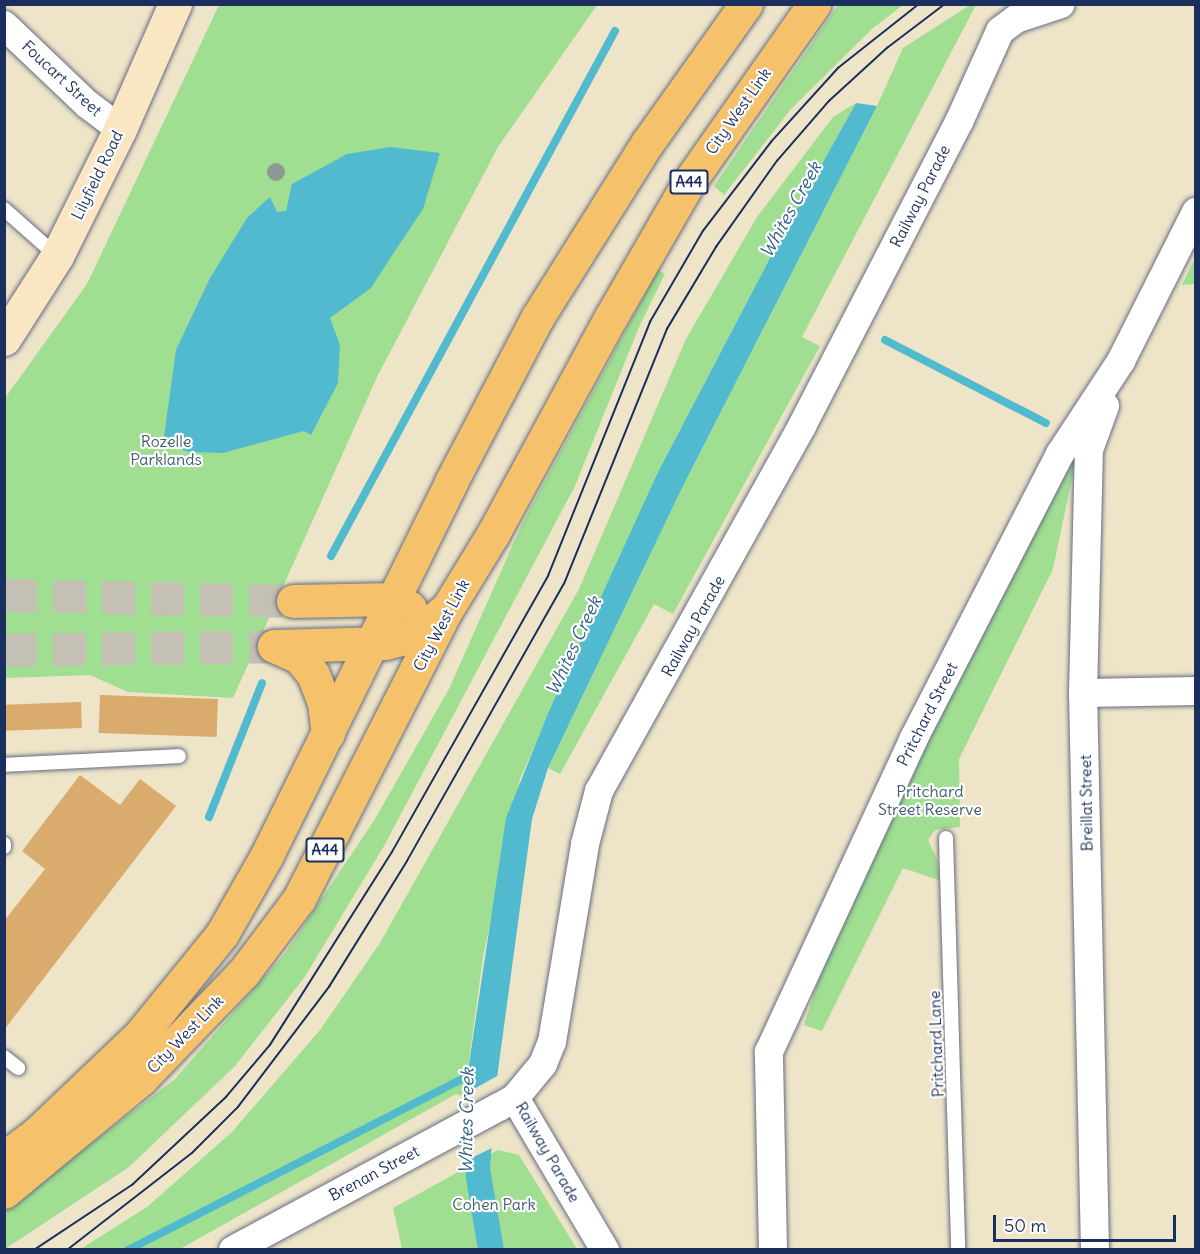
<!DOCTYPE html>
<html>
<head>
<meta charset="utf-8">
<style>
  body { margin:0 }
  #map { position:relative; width:1200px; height:1254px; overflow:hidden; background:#eee4c8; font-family:Delius,sans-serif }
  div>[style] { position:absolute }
  .green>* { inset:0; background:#a0de92 }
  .water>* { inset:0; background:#52bacf }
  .pier>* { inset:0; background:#eee4c8 }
  .stream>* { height:8px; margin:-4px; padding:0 4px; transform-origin:4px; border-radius:4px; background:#52bacf }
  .building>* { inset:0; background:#d9ab6d; transform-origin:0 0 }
  .highway-tunnel>* { height:33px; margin-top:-16.5px; transform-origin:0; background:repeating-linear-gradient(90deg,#c4c0b3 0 33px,transparent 0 49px) }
  .roads { filter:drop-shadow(0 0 2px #656e83) drop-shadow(0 0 2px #656e83) }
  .lane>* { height:14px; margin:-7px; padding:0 7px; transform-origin:7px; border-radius:7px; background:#fff }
  .street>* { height:28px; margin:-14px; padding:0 14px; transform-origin:14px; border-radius:14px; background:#fff }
  .secondary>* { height:33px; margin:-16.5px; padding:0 16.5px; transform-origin:16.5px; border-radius:16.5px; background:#fbe6c4 }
  .highway>* { height:33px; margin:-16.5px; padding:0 16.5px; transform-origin:16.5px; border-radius:16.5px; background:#f5c16b }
  .tram>* { height:1.5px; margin:-0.75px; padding:0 0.75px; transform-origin:0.75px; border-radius:0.75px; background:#1b2f5e }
  .trees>* { width:18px; height:18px; margin:-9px; border-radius:50%; background:#8c9995 }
  span { translate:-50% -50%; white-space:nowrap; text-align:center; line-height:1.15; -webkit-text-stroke:4.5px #fff; paint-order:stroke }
  .shield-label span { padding:2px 4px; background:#fff; border:2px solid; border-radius:4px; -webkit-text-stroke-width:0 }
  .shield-label { font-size:15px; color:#1b2f5e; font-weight:700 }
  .street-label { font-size:16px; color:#1b2f5e }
  .park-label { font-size:16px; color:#3c5b6b }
  .water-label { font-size:18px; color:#2e6086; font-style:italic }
  .frame { position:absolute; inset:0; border:6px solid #1b2f5e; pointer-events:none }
  .scale { position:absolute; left:993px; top:1215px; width:183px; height:27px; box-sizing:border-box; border:3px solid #1b2f5e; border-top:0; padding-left:8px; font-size:18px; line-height:21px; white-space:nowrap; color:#1b2f5e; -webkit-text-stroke:4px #fff; paint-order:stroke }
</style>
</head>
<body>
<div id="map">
  <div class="green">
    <i style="clip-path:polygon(219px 5px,597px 5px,498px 147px,378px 375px,233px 698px,128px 692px,90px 675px,5px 678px,5px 398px,87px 284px)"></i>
    <i style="clip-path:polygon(838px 5px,903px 5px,873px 28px,791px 109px,724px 195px,714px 186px)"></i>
    <i style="clip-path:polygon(970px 5px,976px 5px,802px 337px,820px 346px,673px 614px,654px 604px,560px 774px,548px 768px,682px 488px,877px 106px,903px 48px)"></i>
    <i style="clip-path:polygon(856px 103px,781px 237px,657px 474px,520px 779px,483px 957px,464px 1097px,456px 1094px,180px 1249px,79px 1250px,147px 1207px,232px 1132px,320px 1030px,380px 943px,579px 589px,686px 339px,757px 217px,833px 117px)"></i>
    <i style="clip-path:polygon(1195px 258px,1195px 284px,1182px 285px)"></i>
    <i style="clip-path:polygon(658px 270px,665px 274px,639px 327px,575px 486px,384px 846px,304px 978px,235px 1066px,129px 1167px,5px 1249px,4px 1210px,175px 1079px,286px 952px,375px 819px,449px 689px,522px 524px)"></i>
    <i style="clip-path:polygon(1080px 440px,1053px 569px,959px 759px,960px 827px,935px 830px,928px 840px,937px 859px,939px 880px,903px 868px,822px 1031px,804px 1025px,820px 975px,868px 862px)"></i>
    <i style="clip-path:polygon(498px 1150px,519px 1155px,577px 1249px,402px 1249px,393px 1208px)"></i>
  </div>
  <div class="water">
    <i style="clip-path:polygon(856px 103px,877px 106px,682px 488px,548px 768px,532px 819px,497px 1078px,490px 1168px,504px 1249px,478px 1250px,466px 1179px,464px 1097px,506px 818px,549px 711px,657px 474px,781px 237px)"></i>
    <i style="clip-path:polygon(391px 147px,440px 153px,423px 209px,393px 254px,371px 288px,330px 318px,340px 345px,338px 383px,311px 435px,304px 431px,223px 453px,189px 452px,163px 444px,176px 350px,210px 278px,247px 218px,270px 197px,277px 212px,286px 211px,292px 184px,347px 154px)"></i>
  </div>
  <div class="pier">
    <i style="clip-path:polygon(501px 1074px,494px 1147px,463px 1162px,461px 1096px)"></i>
  </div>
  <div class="stream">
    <i style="left:885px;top:340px;width:181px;rotate:27.3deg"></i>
    <i style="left:331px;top:556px;width:597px;rotate:-61.59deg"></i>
    <i style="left:209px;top:817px;width:144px;rotate:-68.4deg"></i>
    <i style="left:128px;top:1250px;width:389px;rotate:-27.1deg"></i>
  </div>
  <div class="building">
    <i style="left:100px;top:695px;width:118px;height:38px;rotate:2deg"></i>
    <i style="left:81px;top:702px;width:26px;height:77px;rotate:88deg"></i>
    <i style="clip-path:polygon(80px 775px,120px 805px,140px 779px,176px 806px,4px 1030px,4px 921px,45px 869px,22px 851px)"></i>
  </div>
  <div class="highway-tunnel">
    <i style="left:4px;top:595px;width:289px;rotate:1.2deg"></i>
    <i style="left:4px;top:650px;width:270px;rotate:-0.8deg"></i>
  </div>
  <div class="roads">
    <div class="lane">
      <i style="left:4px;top:209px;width:71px;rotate:41.6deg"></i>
      <i style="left:4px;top:765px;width:175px;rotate:-2.9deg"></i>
      <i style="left:946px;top:838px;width:412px;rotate:88.3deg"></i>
      <i style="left:4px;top:844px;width:3px;rotate:90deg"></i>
      <i style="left:4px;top:1057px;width:18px;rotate:38deg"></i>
    </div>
    <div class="street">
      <i style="left:4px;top:25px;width:115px;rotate:43.6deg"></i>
      <i style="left:87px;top:104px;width:41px;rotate:37.1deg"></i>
      <i style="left:1083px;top:693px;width:113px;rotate:-1deg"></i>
      <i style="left:515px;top:1098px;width:177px;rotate:59.4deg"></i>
      <i style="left:233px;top:1250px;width:302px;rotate:-28.3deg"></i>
      <i style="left:499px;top:1107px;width:18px;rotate:-29deg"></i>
      <i style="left:515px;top:1098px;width:44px;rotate:-50.5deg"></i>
      <i style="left:543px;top:1064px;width:24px;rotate:-68deg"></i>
      <i style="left:552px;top:1042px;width:201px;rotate:-80.5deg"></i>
      <i style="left:585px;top:844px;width:55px;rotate:-75.2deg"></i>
      <i style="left:599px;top:791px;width:418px;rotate:-60.9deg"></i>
      <i style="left:802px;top:426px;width:342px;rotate:-62.7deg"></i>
      <i style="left:959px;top:122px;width:100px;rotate:-65.7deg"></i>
      <i style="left:1000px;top:31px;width:20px;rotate:-37deg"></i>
      <i style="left:1016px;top:19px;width:47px;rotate:-18.4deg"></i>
      <i style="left:773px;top:1250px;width:198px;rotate:-91.2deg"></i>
      <i style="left:769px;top:1052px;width:344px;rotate:-65.2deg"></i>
      <i style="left:913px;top:740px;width:322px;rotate:-62.8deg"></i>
      <i style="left:1060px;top:454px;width:111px;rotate:-56.7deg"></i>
      <i style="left:1121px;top:361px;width:167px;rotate:-63.3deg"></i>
      <i style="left:1095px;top:1250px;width:557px;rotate:-91.23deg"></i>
      <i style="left:1083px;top:693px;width:243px;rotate:-88.6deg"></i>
      <i style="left:1089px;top:450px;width:47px;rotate:-70deg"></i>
    </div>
    <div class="secondary">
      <i style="left:4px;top:339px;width:98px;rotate:-57.4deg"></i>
      <i style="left:57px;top:256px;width:142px;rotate:-63.6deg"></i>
      <i style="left:120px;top:129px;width:137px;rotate:-66.3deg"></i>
    </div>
    <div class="highway">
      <i style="left:293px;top:601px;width:101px;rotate:-1.1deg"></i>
      <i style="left:394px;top:599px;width:18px;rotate:29deg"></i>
      <i style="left:274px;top:646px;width:111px;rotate:-1.5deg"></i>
      <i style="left:385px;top:643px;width:29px;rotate:-14deg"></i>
      <i style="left:413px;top:636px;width:38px;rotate:-39deg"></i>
      <i style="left:274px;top:646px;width:27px;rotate:24deg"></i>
      <i style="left:299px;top:657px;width:22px;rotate:51deg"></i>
      <i style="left:313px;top:674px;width:30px;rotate:69deg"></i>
      <i style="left:324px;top:702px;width:32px;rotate:83deg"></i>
      <i style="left:4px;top:1158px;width:40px;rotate:-37deg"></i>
      <i style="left:36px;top:1134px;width:144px;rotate:-43.6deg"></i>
      <i style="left:140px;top:1035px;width:130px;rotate:-50.9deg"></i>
      <i style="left:222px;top:934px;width:91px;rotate:-60.3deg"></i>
      <i style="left:267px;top:855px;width:416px;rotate:-63.7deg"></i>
      <i style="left:451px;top:482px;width:185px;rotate:-62.3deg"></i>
      <i style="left:537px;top:318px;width:208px;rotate:-57.8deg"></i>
      <i style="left:648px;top:142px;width:169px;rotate:-54.6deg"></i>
      <i style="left:4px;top:1192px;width:178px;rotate:-39.5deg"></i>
      <i style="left:141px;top:1079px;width:149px;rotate:-46.1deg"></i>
      <i style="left:244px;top:972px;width:91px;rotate:-53deg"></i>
      <i style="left:299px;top:899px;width:326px;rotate:-63deg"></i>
      <i style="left:447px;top:609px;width:88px;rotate:-58.5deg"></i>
      <i style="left:493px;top:534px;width:247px;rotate:-61.5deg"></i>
      <i style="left:611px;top:317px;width:156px;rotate:-60deg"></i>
      <i style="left:689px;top:182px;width:218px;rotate:-54.9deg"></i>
    </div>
  </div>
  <div class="tram">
    <i style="left:34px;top:1250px;width:118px;rotate:-33.6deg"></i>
    <i style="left:132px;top:1185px;width:129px;rotate:-43.1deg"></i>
    <i style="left:226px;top:1097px;width:68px;rotate:-49.8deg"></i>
    <i style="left:270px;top:1045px;width:228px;rotate:-57.7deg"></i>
    <i style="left:392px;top:852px;width:317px;rotate:-60.5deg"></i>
    <i style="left:548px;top:576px;width:274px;rotate:-68.1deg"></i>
    <i style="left:650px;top:322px;width:105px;rotate:-59.8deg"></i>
    <i style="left:703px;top:231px;width:112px;rotate:-52.6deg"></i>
    <i style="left:771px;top:142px;width:100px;rotate:-47.8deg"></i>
    <i style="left:838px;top:68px;width:103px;rotate:-38.3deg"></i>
    <i style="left:67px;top:1250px;width:158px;rotate:-37.8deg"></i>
    <i style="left:192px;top:1153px;width:65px;rotate:-45deg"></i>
    <i style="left:238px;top:1107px;width:151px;rotate:-52.8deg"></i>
    <i style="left:329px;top:987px;width:148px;rotate:-58.2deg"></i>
    <i style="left:407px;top:861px;width:318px;rotate:-60.5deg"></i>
    <i style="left:564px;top:584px;width:275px;rotate:-68deg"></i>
    <i style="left:667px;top:329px;width:96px;rotate:-59.1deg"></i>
    <i style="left:716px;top:247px;width:105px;rotate:-54.7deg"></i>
    <i style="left:777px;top:161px;width:79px;rotate:-49.1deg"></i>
    <i style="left:829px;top:101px;width:79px;rotate:-42.4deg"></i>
    <i style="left:887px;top:48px;width:73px;rotate:-37.2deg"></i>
  </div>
  <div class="trees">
    <i style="left:276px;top:172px"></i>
  </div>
  <div class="shield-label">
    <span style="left:689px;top:182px">A44</span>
    <span style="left:325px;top:850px">A44</span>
  </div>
  <div class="street-label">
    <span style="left:62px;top:78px;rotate:43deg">Foucart Street</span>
    <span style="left:738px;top:111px;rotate:-55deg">City West Link</span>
    <span style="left:97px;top:175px;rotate:-64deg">Lilyfield Road</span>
    <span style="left:920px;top:196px;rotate:-63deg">Railway Parade</span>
    <span style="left:441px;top:625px;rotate:-62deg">City West Link</span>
    <span style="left:693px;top:626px;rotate:-61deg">Railway Parade</span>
    <span style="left:927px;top:714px;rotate:-63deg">Pritchard Street</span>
    <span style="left:1086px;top:803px;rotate:-91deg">Breillat Street</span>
    <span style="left:185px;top:1034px;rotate:-46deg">City West Link</span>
    <span style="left:936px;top:1044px;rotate:-92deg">Pritchard Lane</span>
    <span style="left:548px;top:1152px;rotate:60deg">Railway Parade</span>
    <span style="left:374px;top:1173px;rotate:-28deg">Brenan Street</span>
  </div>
  <div class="park-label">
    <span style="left:166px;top:450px">Rozelle<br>Parklands</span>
    <span style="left:930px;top:800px">Pritchard<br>Street Reserve</span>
    <span style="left:494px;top:1204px">Cohen Park</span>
  </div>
  <div class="water-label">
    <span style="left:791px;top:210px;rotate:-61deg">Whites Creek</span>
    <span style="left:574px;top:646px;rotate:-65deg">Whites Creek</span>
    <span style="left:467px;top:1121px;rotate:-89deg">Whites Creek</span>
  </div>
  <div class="frame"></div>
  <div class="scale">50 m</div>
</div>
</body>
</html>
